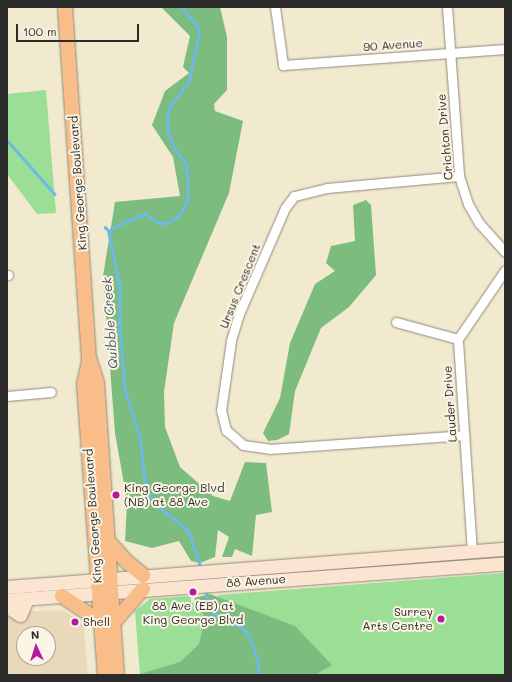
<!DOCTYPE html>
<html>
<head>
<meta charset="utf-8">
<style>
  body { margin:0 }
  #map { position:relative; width:512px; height:682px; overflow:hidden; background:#f2eacf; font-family:Mali,sans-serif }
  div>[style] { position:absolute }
  .built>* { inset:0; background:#e9d9ba }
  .green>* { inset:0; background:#9bde96 }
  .forest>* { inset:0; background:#7cbd7f }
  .stream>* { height:2.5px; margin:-1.25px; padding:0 1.25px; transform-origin:1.25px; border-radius:1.25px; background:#6dbae7 }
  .roads { filter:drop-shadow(0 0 1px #8e8a7d) drop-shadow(0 0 1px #8e8a7d) }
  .street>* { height:9px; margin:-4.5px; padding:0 4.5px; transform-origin:4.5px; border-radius:4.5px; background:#fff }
  .secondary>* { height:13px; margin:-6.5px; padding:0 6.5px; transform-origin:6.5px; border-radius:6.5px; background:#fce5d0 }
  .primary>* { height:14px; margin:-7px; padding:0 7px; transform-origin:7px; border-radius:7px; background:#f8bd89 }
  .dots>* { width:11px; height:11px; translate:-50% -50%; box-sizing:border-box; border:2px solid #fcf5e5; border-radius:50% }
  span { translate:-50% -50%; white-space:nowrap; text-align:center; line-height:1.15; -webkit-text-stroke:4px #fcf5e5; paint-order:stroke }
  .street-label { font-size:12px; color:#2b2b2b }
  .poi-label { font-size:12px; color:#2b2b2b }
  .left { translate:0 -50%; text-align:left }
  .right { translate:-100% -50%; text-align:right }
  .water-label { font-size:13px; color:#3f5663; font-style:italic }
  .frame { position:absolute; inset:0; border:8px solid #2b2b2b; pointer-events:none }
  .north { position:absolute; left:16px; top:626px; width:40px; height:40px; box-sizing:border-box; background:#fcf5e5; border:1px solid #a8a49b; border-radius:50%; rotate:356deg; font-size:11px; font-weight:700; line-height:16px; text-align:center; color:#2b2b2b }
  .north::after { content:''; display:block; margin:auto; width:14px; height:18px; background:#b5179e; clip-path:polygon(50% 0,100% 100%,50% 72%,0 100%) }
  .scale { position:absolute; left:16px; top:24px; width:123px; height:18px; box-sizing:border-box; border:2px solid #2b2b2b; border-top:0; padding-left:5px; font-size:12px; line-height:14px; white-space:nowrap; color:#2b2b2b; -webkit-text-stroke:3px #fcf5e5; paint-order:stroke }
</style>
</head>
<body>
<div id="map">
  <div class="built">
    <i style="clip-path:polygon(evenodd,62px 610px,83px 622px,88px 675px,7px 675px,7px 612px,62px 610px,24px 634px,48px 634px,48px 658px,24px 658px,24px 634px)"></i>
  </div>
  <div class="green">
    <i style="clip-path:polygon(46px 90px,56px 213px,37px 214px,7px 174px,7px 94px)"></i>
    <i style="clip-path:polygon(505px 573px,505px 675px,140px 675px,135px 611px,150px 599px,191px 596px,191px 603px,218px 601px,218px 595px)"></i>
  </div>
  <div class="forest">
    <i style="clip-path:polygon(161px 7px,220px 7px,227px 37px,227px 90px,214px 104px,215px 111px,243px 121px,229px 193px,174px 323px,164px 392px,165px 427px,180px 467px,213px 496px,230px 501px,245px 462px,266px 463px,272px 512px,256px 515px,252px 556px,235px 549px,232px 557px,222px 557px,229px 537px,218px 530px,215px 557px,200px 563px,191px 561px,179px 541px,152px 548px,125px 541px,127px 501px,115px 433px,103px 276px,115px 202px,180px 196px,173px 157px,152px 125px,165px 91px,189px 73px,183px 67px,190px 36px)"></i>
    <i style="clip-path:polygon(366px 200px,371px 205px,376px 275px,349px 307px,321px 328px,295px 391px,289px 434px,277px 440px,268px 441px,263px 433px,280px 398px,290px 343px,315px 284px,335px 271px,326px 263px,331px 246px,355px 241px,353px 205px)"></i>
    <i style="clip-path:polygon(210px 594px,295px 626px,332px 665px,315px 675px,137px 675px,180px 662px,199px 644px,205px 618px,194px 598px)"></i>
  </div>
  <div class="stream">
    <i style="left:182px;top:7px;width:26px;rotate:51deg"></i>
    <i style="left:198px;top:27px;width:10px;rotate:84deg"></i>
    <i style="left:199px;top:37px;width:46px;rotate:102.5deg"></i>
    <i style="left:189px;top:82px;width:30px;rotate:127deg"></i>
    <i style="left:171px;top:106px;width:9px;rotate:108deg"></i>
    <i style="left:168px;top:115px;width:17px;rotate:90deg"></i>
    <i style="left:168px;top:132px;width:18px;rotate:68deg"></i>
    <i style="left:175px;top:149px;width:20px;rotate:53deg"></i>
    <i style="left:187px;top:165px;width:36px;rotate:88deg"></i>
    <i style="left:188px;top:201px;width:16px;rotate:120deg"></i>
    <i style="left:180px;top:215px;width:14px;rotate:144deg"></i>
    <i style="left:169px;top:223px;width:9px;rotate:174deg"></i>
    <i style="left:160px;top:224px;width:18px;rotate:-146deg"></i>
    <i style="left:145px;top:214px;width:36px;rotate:156deg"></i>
    <i style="left:112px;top:229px;width:5px;rotate:127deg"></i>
    <i style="left:109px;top:233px;width:55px;rotate:78.5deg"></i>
    <i style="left:120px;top:287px;width:38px;rotate:90deg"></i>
    <i style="left:120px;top:325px;width:65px;rotate:85.6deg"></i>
    <i style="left:125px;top:390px;width:49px;rotate:72.3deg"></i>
    <i style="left:140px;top:437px;width:51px;rotate:83.3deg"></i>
    <i style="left:146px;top:488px;width:17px;rotate:62deg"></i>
    <i style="left:154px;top:503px;width:45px;rotate:38.7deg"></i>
    <i style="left:189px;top:531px;width:40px;rotate:72deg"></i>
    <i style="left:7px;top:140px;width:72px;rotate:48.4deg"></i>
    <i style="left:105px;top:227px;width:6px;rotate:45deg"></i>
    <i style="left:205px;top:589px;width:25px;rotate:72deg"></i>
    <i style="left:213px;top:613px;width:35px;rotate:27deg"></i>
    <i style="left:244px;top:629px;width:9px;rotate:49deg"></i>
    <i style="left:250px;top:636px;width:30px;rotate:73deg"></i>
    <i style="left:259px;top:665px;width:10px;rotate:96deg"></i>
  </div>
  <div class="roads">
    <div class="street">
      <i style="left:275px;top:7px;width:59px;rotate:82.1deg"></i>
      <i style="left:283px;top:65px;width:223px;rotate:-4.1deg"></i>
      <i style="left:447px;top:7px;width:169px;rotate:85.9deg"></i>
      <i style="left:459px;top:176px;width:29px;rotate:72deg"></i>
      <i style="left:468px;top:204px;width:22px;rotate:60deg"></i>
      <i style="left:479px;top:223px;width:39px;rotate:48deg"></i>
      <i style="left:459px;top:176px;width:133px;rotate:174.8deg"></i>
      <i style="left:327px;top:188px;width:34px;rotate:166deg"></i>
      <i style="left:294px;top:196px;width:15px;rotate:127deg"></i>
      <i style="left:285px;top:208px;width:116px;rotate:113.5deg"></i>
      <i style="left:239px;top:314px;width:28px;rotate:107deg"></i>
      <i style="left:231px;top:341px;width:70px;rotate:98.2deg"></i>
      <i style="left:221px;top:410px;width:21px;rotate:76deg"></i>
      <i style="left:226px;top:430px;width:23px;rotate:41deg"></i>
      <i style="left:243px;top:445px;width:27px;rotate:8deg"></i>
      <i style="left:270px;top:449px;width:195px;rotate:-4.1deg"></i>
      <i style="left:7px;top:275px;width:1px"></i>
      <i style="left:396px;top:322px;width:64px;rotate:15.3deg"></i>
      <i style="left:7px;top:396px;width:44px;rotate:-5.2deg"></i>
      <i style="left:472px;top:552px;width:213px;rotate:-93.8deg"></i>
      <i style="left:458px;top:339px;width:83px;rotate:-55.7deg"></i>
    </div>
    <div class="secondary">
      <i style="left:7px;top:587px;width:499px;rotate:-4.4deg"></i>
      <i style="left:7px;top:600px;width:499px;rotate:-4.2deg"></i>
      <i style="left:8px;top:600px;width:9px;rotate:72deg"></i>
      <i style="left:11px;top:609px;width:11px;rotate:34deg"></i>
      <i style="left:20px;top:615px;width:17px;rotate:-66deg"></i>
    </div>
    <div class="primary">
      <i style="left:65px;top:7px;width:352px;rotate:86.1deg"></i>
      <i style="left:89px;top:358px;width:26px;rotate:72deg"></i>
      <i style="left:97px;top:383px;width:293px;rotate:86.1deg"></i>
      <i style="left:89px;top:361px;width:24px;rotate:102deg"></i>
      <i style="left:84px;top:384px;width:292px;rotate:85.9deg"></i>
      <i style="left:108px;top:541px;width:28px;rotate:48deg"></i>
      <i style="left:127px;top:562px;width:21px;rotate:39deg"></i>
      <i style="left:62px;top:596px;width:47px;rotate:33.7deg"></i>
      <i style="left:114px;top:622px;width:44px;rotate:-48.7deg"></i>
    </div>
  </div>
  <div class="dots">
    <i style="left:116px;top:495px;background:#b5179e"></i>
    <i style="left:193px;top:592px;background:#b5179e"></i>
    <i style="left:441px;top:619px;background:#b5179e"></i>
    <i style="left:75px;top:622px;background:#b5179e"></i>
  </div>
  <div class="street-label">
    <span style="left:393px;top:45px;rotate:-4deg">90 Avenue</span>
    <span style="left:445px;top:137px;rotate:-95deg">Crichton Drive</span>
    <span style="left:78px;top:183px;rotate:-94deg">King George Boulevard</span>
    <span style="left:240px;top:286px;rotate:-68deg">Ursus Crescent</span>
    <span style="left:450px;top:404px;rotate:-94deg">Lauder Drive</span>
    <span style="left:93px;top:516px;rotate:-94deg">King George Boulevard</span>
    <span style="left:256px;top:581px;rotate:-4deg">88 Avenue</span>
  </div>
  <div class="poi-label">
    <span class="left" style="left:124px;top:495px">King George Blvd<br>(NB) at 88 Ave</span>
    <span style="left:193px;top:613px">88 Ave (EB) at<br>King George Blvd</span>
    <span class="right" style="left:433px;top:619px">Surrey<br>Arts Centre</span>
    <span class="left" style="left:83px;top:622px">Shell</span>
  </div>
  <div class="water-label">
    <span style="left:110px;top:323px;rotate:-94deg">Quibble Creek</span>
  </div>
  <div class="frame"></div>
  <div class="north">N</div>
  <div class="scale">100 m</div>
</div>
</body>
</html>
